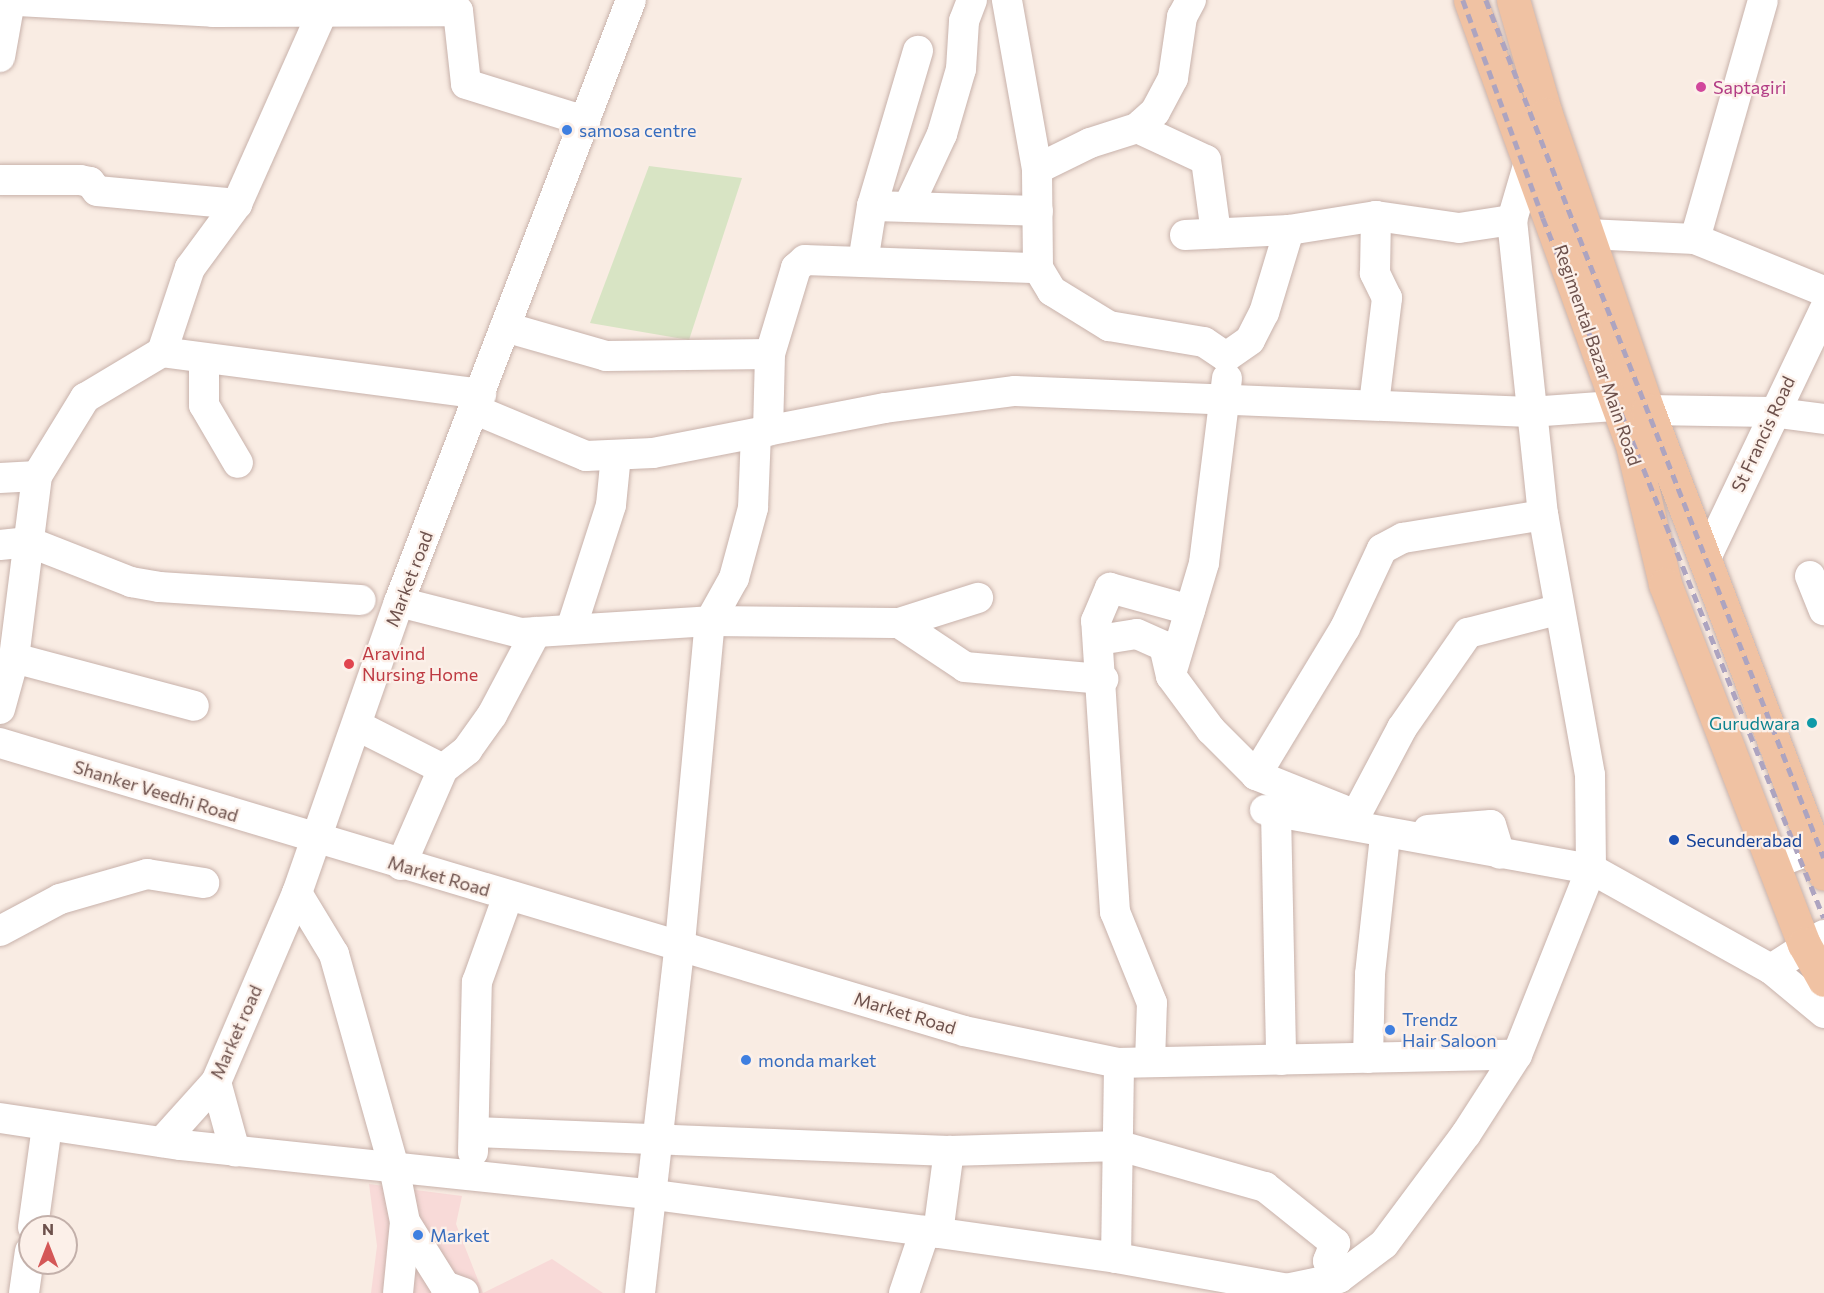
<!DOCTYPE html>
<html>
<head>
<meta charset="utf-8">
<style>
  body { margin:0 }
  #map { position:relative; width:1824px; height:1293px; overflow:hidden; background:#f9ece3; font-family:Commissioner,sans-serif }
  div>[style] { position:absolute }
  .commercial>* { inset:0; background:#f8dad8 }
  .green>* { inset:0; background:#d8e4c4 }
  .roads { filter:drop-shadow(0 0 2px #c8b2ab) drop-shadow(0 0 2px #c8b2ab) }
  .minor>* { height:30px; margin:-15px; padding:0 15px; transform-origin:15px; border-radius:15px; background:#fff }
  .major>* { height:33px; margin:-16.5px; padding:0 16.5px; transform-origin:16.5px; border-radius:16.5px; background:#f0c2a3 }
  .rail>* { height:4.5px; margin-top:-2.25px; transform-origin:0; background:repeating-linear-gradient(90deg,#ada4c0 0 9px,transparent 0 15px) }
  .dots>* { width:16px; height:16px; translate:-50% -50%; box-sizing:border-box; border:3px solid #fcf0e9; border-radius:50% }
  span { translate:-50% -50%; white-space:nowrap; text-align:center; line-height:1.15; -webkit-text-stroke:4.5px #fcf0e9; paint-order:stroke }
  .hotel-label { font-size:18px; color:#b23c85 }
  .left { translate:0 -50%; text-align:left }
  .shop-label { font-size:18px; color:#366cbe }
  .street-label { font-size:18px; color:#6d514c }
  .health-label { font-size:18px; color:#be3a42 }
  .culture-label { font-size:18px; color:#0d838f }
  .right { translate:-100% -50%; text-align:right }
  .transit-label { font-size:18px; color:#164399 }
  .north { position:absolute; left:18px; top:1215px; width:60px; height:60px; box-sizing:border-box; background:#fcf0e9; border:2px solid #c3b0aa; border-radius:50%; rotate:0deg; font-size:16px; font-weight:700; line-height:24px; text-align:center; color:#6d514c }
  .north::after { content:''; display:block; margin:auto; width:21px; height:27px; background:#d45757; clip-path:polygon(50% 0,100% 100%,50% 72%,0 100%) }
</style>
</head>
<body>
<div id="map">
  <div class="commercial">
    <i style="clip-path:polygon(369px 1184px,462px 1196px,456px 1224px,483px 1293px,371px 1293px,377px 1246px)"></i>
    <i style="clip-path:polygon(552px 1259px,603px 1293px,483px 1293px)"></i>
  </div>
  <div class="green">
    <i style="clip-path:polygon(649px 166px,742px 178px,689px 340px,590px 323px)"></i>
  </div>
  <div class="roads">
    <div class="minor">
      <i style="left:0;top:0;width:213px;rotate:3.2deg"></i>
      <i style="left:213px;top:12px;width:245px;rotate:-0.2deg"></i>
      <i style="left:458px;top:11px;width:73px;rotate:83.7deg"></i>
      <i style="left:466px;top:84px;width:125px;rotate:17.3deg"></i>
      <i style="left:0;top:57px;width:57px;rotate:-79.9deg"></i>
      <i style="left:1137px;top:128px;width:76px;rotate:24.9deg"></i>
      <i style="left:1206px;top:160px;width:74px;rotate:82.2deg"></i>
      <i style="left:1037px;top:169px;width:59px;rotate:-26.1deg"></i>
      <i style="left:1090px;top:143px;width:49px;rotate:-17.7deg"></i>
      <i style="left:1137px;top:128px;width:24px;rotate:-42deg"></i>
      <i style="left:1155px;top:112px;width:38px;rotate:-62deg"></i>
      <i style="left:1173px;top:78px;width:62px;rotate:-81.6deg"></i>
      <i style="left:1182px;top:17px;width:19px;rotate:-62deg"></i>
      <i style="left:0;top:180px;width:80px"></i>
      <i style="left:80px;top:180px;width:10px;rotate:11deg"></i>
      <i style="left:90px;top:182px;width:11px;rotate:52deg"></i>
      <i style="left:97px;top:191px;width:141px;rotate:5.3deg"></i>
      <i style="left:872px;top:206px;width:162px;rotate:-73.5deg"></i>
      <i style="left:908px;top:207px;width:81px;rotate:-65deg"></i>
      <i style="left:942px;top:134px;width:68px;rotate:-73.7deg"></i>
      <i style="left:961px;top:69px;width:48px;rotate:-86.4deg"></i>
      <i style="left:964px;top:21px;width:22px;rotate:-69deg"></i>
      <i style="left:1587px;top:234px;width:108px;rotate:2.7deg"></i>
      <i style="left:1695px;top:239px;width:139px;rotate:22deg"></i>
      <i style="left:1185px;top:235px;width:104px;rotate:-2.8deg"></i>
      <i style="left:1695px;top:239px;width:248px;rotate:-74.1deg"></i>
      <i style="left:863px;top:262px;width:57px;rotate:-80.9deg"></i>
      <i style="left:872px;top:206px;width:166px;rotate:1.7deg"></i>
      <i style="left:1038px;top:268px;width:27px;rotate:59deg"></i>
      <i style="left:1052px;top:291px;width:67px;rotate:31.6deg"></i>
      <i style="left:1109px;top:326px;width:96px;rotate:9.6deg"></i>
      <i style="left:1204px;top:342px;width:27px;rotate:34deg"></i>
      <i style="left:505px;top:327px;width:105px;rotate:16deg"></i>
      <i style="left:606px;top:356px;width:164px;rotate:-0.7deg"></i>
      <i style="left:770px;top:354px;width:90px;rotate:-73.2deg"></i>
      <i style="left:796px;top:268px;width:12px;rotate:-42deg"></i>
      <i style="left:805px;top:260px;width:233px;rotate:2deg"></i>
      <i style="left:1038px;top:268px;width:99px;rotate:-90.6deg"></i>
      <i style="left:1037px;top:169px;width:172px;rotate:-100.1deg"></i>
      <i style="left:162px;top:352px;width:89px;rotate:-71.6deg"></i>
      <i style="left:190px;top:268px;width:79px;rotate:-53.7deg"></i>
      <i style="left:237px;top:204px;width:211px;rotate:-66deg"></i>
      <i style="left:1226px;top:357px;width:29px;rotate:-35deg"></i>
      <i style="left:1250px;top:340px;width:30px;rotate:-63deg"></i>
      <i style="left:1264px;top:313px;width:87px;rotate:-73.2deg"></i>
      <i style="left:1289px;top:230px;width:88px;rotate:-9.1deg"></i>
      <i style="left:1376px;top:216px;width:84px;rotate:8.2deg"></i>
      <i style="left:1459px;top:228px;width:54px;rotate:-8.6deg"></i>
      <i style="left:204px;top:361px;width:44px;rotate:90deg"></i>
      <i style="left:204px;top:405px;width:67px;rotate:59.6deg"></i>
      <i style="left:1374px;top:404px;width:107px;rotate:-83deg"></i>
      <i style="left:1387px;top:298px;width:28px;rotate:-116deg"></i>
      <i style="left:1375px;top:273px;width:57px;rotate:-89deg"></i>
      <i style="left:476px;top:410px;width:119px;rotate:22.7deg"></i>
      <i style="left:586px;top:456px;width:67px;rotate:-2.6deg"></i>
      <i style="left:653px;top:453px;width:236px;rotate:-11deg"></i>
      <i style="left:885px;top:408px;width:131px;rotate:-7.5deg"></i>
      <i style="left:1015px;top:391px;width:515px;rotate:2.34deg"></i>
      <i style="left:1530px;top:412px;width:84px;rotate:-4.1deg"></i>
      <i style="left:1648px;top:410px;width:123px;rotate:0.9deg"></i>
      <i style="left:1771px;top:412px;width:53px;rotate:7.5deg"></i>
      <i style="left:768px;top:431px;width:77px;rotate:-88.5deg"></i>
      <i style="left:0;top:478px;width:37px;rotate:-3deg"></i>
      <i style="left:0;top:545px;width:29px;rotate:-6deg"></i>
      <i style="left:29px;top:542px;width:110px;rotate:21.4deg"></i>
      <i style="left:131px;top:582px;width:28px;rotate:10deg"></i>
      <i style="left:159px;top:587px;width:202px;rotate:3.7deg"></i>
      <i style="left:1705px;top:560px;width:277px;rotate:-64.5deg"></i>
      <i style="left:1810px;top:576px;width:37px;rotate:68deg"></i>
      <i style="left:399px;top:602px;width:126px;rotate:14.3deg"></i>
      <i style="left:521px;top:633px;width:189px;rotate:-3.6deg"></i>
      <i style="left:710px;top:621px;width:189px;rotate:0.6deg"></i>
      <i style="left:899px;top:623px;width:83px;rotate:-17.6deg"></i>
      <i style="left:899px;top:623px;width:79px;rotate:33.7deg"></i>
      <i style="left:965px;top:667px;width:139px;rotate:5deg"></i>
      <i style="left:571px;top:629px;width:130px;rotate:-72.1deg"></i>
      <i style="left:611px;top:505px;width:50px;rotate:-84.3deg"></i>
      <i style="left:1099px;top:640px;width:38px;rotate:-9deg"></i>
      <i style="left:1137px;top:634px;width:30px;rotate:24deg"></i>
      <i style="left:1164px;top:646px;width:31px;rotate:77deg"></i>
      <i style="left:1171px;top:676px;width:67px;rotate:53.5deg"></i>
      <i style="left:1211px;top:730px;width:64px;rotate:45deg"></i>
      <i style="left:1256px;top:775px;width:92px;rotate:21.8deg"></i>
      <i style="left:14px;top:658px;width:183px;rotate:-82.8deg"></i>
      <i style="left:37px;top:476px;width:92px;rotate:-58.4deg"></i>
      <i style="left:85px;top:398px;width:90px;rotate:-30.9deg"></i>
      <i style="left:162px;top:352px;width:322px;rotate:7.5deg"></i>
      <i style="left:1171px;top:674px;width:116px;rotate:-73.4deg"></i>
      <i style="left:1204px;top:563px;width:186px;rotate:-82.9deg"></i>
      <i style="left:0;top:709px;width:53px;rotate:-74.6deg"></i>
      <i style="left:14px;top:658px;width:186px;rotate:14.9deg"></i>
      <i style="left:358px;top:726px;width:95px;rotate:26.8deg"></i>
      <i style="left:0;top:743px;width:1006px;rotate:16.63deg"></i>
      <i style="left:964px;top:1031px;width:158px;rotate:11.7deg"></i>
      <i style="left:1119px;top:1063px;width:398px;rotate:-1.2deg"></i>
      <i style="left:1256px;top:775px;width:172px;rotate:-58.8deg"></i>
      <i style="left:1345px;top:628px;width:87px;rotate:-64.9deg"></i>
      <i style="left:1382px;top:549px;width:24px;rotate:-28deg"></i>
      <i style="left:1403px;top:538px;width:142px;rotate:-9.3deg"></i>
      <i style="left:1265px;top:810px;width:331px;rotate:10.3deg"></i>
      <i style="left:1591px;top:869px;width:206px;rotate:29.1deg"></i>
      <i style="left:1771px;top:969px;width:69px;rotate:39.7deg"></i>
      <i style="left:1276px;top:812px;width:248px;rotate:88.8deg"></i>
      <i style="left:1357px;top:813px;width:96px;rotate:-62.1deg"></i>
      <i style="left:1402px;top:728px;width:116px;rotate:-55.2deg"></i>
      <i style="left:1468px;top:633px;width:92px;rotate:-14.5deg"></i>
      <i style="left:1428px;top:830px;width:63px;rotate:-4.5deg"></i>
      <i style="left:1491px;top:825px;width:30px;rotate:73deg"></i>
      <i style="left:1773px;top:864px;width:43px;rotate:-20.6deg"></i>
      <i style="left:1813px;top:849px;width:11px;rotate:10deg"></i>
      <i style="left:401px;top:865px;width:105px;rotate:-66.4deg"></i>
      <i style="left:443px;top:769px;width:31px;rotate:-38deg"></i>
      <i style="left:467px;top:750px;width:43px;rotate:-54.5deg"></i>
      <i style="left:492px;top:715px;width:94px;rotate:-62.1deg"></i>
      <i style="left:297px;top:893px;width:71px;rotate:58.8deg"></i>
      <i style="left:334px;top:954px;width:221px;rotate:74.3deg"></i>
      <i style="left:394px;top:1167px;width:56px;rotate:78.7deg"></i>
      <i style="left:405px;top:1222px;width:71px;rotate:95.6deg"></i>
      <i style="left:0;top:931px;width:68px;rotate:-28.1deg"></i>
      <i style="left:60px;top:899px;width:91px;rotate:-16deg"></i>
      <i style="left:147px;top:874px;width:58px;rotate:9deg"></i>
      <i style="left:1771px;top:969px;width:63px;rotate:-32.7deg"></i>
      <i style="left:1368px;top:1058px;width:84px;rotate:-88.6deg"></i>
      <i style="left:1370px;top:974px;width:139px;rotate:-83.8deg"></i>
      <i style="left:1150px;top:1062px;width:59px;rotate:-88.1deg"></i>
      <i style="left:1152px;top:1003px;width:98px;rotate:-112.1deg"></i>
      <i style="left:1115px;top:912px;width:292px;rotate:-93.7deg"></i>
      <i style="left:1096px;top:621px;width:36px;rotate:-67deg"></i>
      <i style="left:1110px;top:588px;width:83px;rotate:15.4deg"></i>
      <i style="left:216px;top:1082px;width:72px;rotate:74.6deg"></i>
      <i style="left:0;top:1118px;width:183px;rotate:8.5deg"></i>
      <i style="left:181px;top:1145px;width:470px;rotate:6deg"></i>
      <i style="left:648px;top:1194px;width:279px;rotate:7.6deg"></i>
      <i style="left:925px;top:1231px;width:193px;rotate:8deg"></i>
      <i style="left:1116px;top:1258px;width:197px;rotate:10.2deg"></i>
      <i style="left:475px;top:1132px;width:474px;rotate:2.3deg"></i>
      <i style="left:949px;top:1151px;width:171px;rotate:-1.7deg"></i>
      <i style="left:1120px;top:1146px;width:151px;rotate:15.8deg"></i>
      <i style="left:1265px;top:1187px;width:90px;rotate:38.7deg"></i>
      <i style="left:1335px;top:1243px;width:19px;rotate:111deg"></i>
      <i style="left:1328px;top:1261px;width:20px;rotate:57deg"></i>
      <i style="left:162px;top:1142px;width:81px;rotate:-48deg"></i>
      <i style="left:216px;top:1082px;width:206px;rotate:-66.8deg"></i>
      <i style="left:297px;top:893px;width:308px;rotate:-70.7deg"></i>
      <i style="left:399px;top:602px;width:645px;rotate:-68.92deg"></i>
      <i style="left:473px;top:1152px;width:170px;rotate:-88.7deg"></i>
      <i style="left:477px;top:982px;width:91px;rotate:-70.2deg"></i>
      <i style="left:405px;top:1222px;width:75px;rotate:58deg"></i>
      <i style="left:445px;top:1286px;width:20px;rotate:20deg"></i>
      <i style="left:33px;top:1227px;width:102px;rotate:-82.1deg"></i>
      <i style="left:938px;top:1233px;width:83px;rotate:-82.4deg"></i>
      <i style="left:1116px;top:1258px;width:195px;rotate:-89.1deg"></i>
      <i style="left:1286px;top:1289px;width:54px;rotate:-11.7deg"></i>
      <i style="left:1339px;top:1278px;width:56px;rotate:-37.1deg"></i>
      <i style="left:1384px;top:1244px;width:137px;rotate:-53.3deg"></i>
      <i style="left:1466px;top:1134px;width:94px;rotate:-57.2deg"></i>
      <i style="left:1517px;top:1055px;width:200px;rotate:-68.3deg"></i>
      <i style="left:1591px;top:869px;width:94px;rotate:-90.6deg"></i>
      <i style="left:1590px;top:775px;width:264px;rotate:-100.2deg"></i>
      <i style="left:1543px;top:515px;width:297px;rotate:-96deg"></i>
      <i style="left:1512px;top:220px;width:64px;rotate:-73.6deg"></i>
      <i style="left:24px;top:1293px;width:42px;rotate:-81.9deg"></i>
      <i style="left:640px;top:1293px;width:352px;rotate:-83.5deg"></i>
      <i style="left:680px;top:943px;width:323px;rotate:-84.7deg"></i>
      <i style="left:710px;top:621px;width:49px;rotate:-60.8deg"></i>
      <i style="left:734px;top:578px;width:73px;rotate:-74.8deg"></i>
      <i style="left:753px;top:508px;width:74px;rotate:-87.7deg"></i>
      <i style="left:904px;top:1293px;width:65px;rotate:-71.3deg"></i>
    </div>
    <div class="major">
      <i style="left:1470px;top:0;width:474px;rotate:70deg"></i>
      <i style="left:1632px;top:445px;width:143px;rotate:76.6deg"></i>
      <i style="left:1665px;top:584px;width:386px;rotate:68.9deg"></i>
      <i style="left:1804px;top:944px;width:41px;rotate:60.9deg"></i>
      <i style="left:1513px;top:0;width:119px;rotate:73.9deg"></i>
      <i style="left:1546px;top:114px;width:313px;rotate:71deg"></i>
      <i style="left:1648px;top:410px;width:496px;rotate:69.2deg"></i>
    </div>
  </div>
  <div class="rail">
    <i style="left:1463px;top:0;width:232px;rotate:69.8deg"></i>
    <i style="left:1543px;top:218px;width:754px;rotate:68.13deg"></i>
    <i style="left:1486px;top:0;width:922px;rotate:68.5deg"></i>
  </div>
  <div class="dots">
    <i style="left:1701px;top:87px;background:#d1479c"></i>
    <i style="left:567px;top:130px;background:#3f7fe0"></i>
    <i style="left:349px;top:664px;background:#e0444e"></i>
    <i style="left:1812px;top:723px;background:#0f9aa8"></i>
    <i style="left:1674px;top:840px;background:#1a4fb4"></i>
    <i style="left:1390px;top:1030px;background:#3f7fe0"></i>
    <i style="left:746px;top:1060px;background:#3f7fe0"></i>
    <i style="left:418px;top:1235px;background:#3f7fe0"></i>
  </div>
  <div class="hotel-label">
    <span class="left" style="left:1713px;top:87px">Saptagiri</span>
  </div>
  <div class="shop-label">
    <span class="left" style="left:579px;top:130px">samosa centre</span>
    <span class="left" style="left:1402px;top:1030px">Trendz<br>Hair Saloon</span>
    <span class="left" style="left:758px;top:1060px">monda market</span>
    <span class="left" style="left:430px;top:1235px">Market</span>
  </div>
  <div class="street-label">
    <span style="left:1598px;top:355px;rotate:71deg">Regimental Bazar Main Road</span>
    <span style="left:1763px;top:434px;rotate:-65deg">St Francis Road</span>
    <span style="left:409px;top:579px;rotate:-69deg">Market road</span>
    <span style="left:156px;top:791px;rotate:17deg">Shanker Veedhi Road</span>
    <span style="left:439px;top:876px;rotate:16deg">Market Road</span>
    <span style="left:905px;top:1013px;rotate:17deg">Market Road</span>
    <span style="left:236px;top:1032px;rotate:-66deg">Market road</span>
  </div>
  <div class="health-label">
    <span class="left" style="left:362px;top:664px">Aravind<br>Nursing Home</span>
  </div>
  <div class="culture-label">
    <span class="right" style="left:1800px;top:723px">Gurudwara</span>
  </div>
  <div class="transit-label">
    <span class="left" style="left:1686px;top:840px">Secunderabad</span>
  </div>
  <div class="north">N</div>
</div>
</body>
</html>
